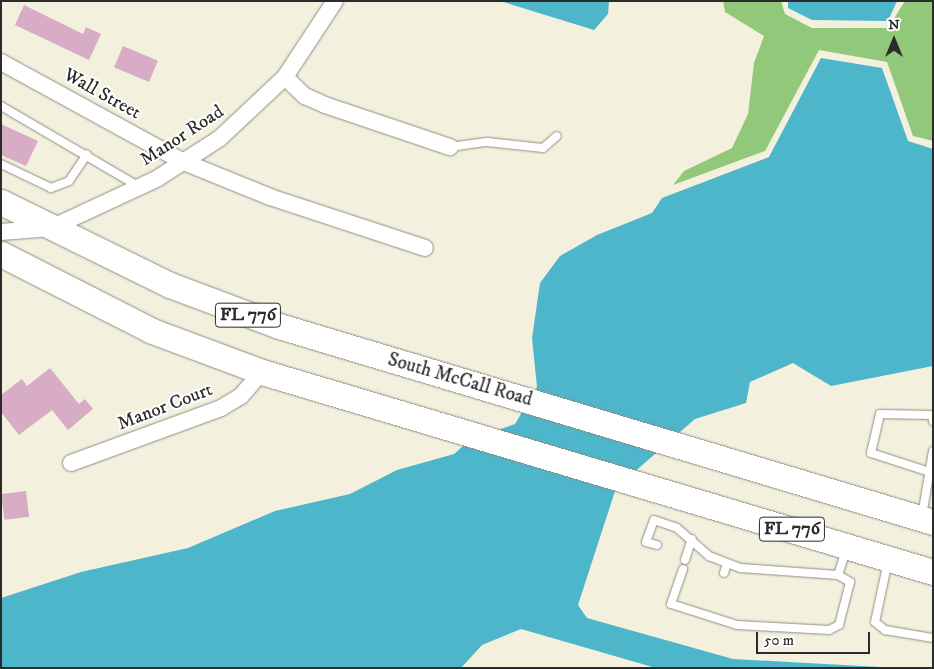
<!DOCTYPE html>
<html>
<head>
<meta charset="utf-8">
<style>
  body { margin:0 }
  #map { position:relative; width:934px; height:669px; overflow:hidden; background:#f3f0de; font-family:"IM FELL DW Pica",serif }
  div>[style] { position:absolute }
  .green>* { inset:0; background:#92c87a }
  .water>* { inset:0; background:#4db6cb }
  .building>* { inset:0; background:#d8acc4; transform-origin:0 0 }
  .roads { filter:drop-shadow(0 0 1px #8f8e84) drop-shadow(0 0 1px #8f8e84) }
  .service>* { height:8px; margin:-4px; padding:0 4px; transform-origin:4px; border-radius:4px; background:#fff }
  .minor>* { height:16px; margin:-8px; padding:0 8px; transform-origin:8px; border-radius:8px; background:#fff }
  .primary>* { height:25px; margin:-12.5px; padding:0 12.5px; transform-origin:12.5px; border-radius:12.5px; background:#fff }
  span { translate:-50% -50%; white-space:nowrap; text-align:center; line-height:1.15; -webkit-text-stroke:4px #fff; paint-order:stroke }
  .shield-label span { padding:1px 4px; background:#fff; border:1px solid; border-radius:4px; -webkit-text-stroke-width:0 }
  .shield-label { font-size:18px; color:#2b2b2b; font-weight:700 }
  .street-label { font-size:19px; color:#2b2b2b }
  .frame { position:absolute; inset:0; border:2px solid #2b2b2b; pointer-events:none }
  .north { position:absolute; left:869px; top:15px; width:50px; height:50px; -webkit-text-stroke:4px #fff; paint-order:stroke; rotate:0deg; font-size:14px; font-weight:700; line-height:20px; text-align:center; color:#2b2b2b }
  .north::after { content:''; display:block; margin:auto; width:18px; height:22px; background:#2b2b2b; clip-path:polygon(50% 0,100% 100%,50% 72%,0 100%) }
  .scale { position:absolute; left:756px; top:632px; width:114px; height:22px; box-sizing:border-box; border:2px solid #2b2b2b; border-top:0; padding-left:6px; font-size:15px; line-height:18px; white-space:nowrap; color:#2b2b2b; -webkit-text-stroke:4px #fff; paint-order:stroke }
</style>
</head>
<body>
<div id="map">
  <div class="green">
    <i style="clip-path:polygon(723px 1px,781px 1px,785px 14px,812px 28px,888px 28px,905px 1px,933px 1px,933px 141px,913px 136px,887px 62px,819px 50px,765px 151px,673px 185px,684px 171px,732px 148px,748px 114px,754px 63px,764px 36px,725px 12px)"></i>
  </div>
  <div class="water">
    <i style="clip-path:polygon(500px 1px,609px 1px,608px 14px,594px 30px)"></i>
    <i style="clip-path:polygon(788px 1px,897px 1px,888px 21px,812px 20px,788px 8px)"></i>
    <i style="clip-path:polygon(821px 58px,882px 68px,908px 141px,933px 149px,933px 366px,831px 386px,793px 363px,750px 382px,746px 403px,695px 419px,616px 488px,578px 605px,587px 618px,733px 659px,897px 668px,656px 668px,521px 629px,482px 645px,461px 668px,1px 668px,1px 598px,81px 572px,188px 548px,275px 511px,350px 494px,397px 470px,454px 454px,470px 440px,515px 424px,537px 387px,532px 338px,540px 283px,560px 256px,597px 235px,652px 213px,662px 198px,769px 157px)"></i>
  </div>
  <div class="building">
    <i style="clip-path:polygon(24px 5px,83px 34px,86px 27px,101px 34px,89px 60px,15px 25px)"></i>
    <i style="left:123px;top:46px;width:38px;height:23px;rotate:23deg"></i>
    <i style="clip-path:polygon(1px 124px,38px 141px,26px 166px,1px 155px)"></i>
    <i style="clip-path:polygon(50px 368px,79px 404px,85px 399px,93px 409px,68px 430px,52px 410px,19px 435px,1px 412px,1px 395px,22px 379px,27px 386px)"></i>
    <i style="left:26px;top:491px;width:26px;height:25px;rotate:83deg"></i>
  </div>
  <div class="roads">
    <div class="service">
      <i style="left:1px;top:106px;width:159px;rotate:30.3deg"></i>
      <i style="left:450px;top:147px;width:37px;rotate:-8deg"></i>
      <i style="left:487px;top:142px;width:56px;rotate:6.1deg"></i>
      <i style="left:543px;top:148px;width:18px;rotate:-41deg"></i>
      <i style="left:1px;top:164px;width:55px;rotate:25.6deg"></i>
      <i style="left:51px;top:188px;width:19px;rotate:-21deg"></i>
      <i style="left:69px;top:181px;width:32px;rotate:-56deg"></i>
      <i style="left:933px;top:421px;width:6px;rotate:-99deg"></i>
      <i style="left:932px;top:415px;width:52px;rotate:-178.9deg"></i>
      <i style="left:880px;top:414px;width:40px;rotate:103deg"></i>
      <i style="left:871px;top:453px;width:65px;rotate:17.9deg"></i>
      <i style="left:922px;top:516px;width:66px;rotate:-80.4deg"></i>
      <i style="left:657px;top:545px;width:11px;rotate:-165deg"></i>
      <i style="left:646px;top:542px;width:23px;rotate:-70deg"></i>
      <i style="left:654px;top:520px;width:24px;rotate:19deg"></i>
      <i style="left:677px;top:528px;width:43px;rotate:41.2deg"></i>
      <i style="left:709px;top:556px;width:34px;rotate:21deg"></i>
      <i style="left:741px;top:568px;width:97px;rotate:4.1deg"></i>
      <i style="left:838px;top:575px;width:14px;rotate:30deg"></i>
      <i style="left:850px;top:582px;width:44px;rotate:104.3deg"></i>
      <i style="left:839px;top:625px;width:11px;rotate:153deg"></i>
      <i style="left:829px;top:630px;width:92px;rotate:-176.9deg"></i>
      <i style="left:737px;top:625px;width:69px;rotate:-162.3deg"></i>
      <i style="left:671px;top:604px;width:37px;rotate:-71deg"></i>
      <i style="left:685px;top:560px;width:22px;rotate:-72deg"></i>
      <i style="left:888px;top:561px;width:62px;rotate:102deg"></i>
      <i style="left:875px;top:622px;width:13px;rotate:39deg"></i>
      <i style="left:885px;top:630px;width:49px;rotate:9.5deg"></i>
      <i style="left:724px;top:573px;width:10px;rotate:-73deg"></i>
      <i style="left:838px;top:575px;width:25px;rotate:-72deg"></i>
    </div>
    <div class="minor">
      <i style="left:1px;top:62px;width:209px;rotate:28.7deg"></i>
      <i style="left:184px;top:162px;width:93px;rotate:22.1deg"></i>
      <i style="left:270px;top:197px;width:163px;rotate:18.2deg"></i>
      <i style="left:285px;top:77px;width:28px;rotate:44deg"></i>
      <i style="left:305px;top:96px;width:22px;rotate:24deg"></i>
      <i style="left:325px;top:105px;width:132px;rotate:18.6deg"></i>
      <i style="left:1px;top:232px;width:50px;rotate:-4.6deg"></i>
      <i style="left:51px;top:228px;width:118px;rotate:-25deg"></i>
      <i style="left:158px;top:178px;width:74px;rotate:-32.8deg"></i>
      <i style="left:220px;top:138px;width:89px;rotate:-43.2deg"></i>
      <i style="left:285px;top:77px;width:91px;rotate:-56.7deg"></i>
      <i style="left:71px;top:463px;width:160px;rotate:-20.1deg"></i>
      <i style="left:221px;top:408px;width:23px;rotate:-31deg"></i>
      <i style="left:241px;top:396px;width:32px;rotate:-49deg"></i>
    </div>
    <div class="primary">
      <i style="left:1px;top:202px;width:188px;rotate:26.2deg"></i>
      <i style="left:170px;top:285px;width:116px;rotate:20.6deg"></i>
      <i style="left:279px;top:326px;width:683px;rotate:16.68deg"></i>
      <i style="left:1px;top:254px;width:169px;rotate:27deg"></i>
      <i style="left:152px;top:331px;width:117px;rotate:20.4deg"></i>
      <i style="left:262px;top:372px;width:700px;rotate:16.6deg"></i>
    </div>
  </div>
  <div class="shield-label">
    <span style="left:248px;top:315px">FL 776</span>
    <span style="left:792px;top:529px">FL 776</span>
  </div>
  <div class="street-label">
    <span style="left:102px;top:94px;rotate:29deg">Wall Street</span>
    <span style="left:182px;top:136px;rotate:-33deg">Manor Road</span>
    <span style="left:460px;top:380px;rotate:16deg">South McCall Road</span>
    <span style="left:165px;top:407px;rotate:-21deg">Manor Court</span>
  </div>
  <div class="frame"></div>
  <div class="north">N</div>
  <div class="scale">50 m</div>
</div>
</body>
</html>
